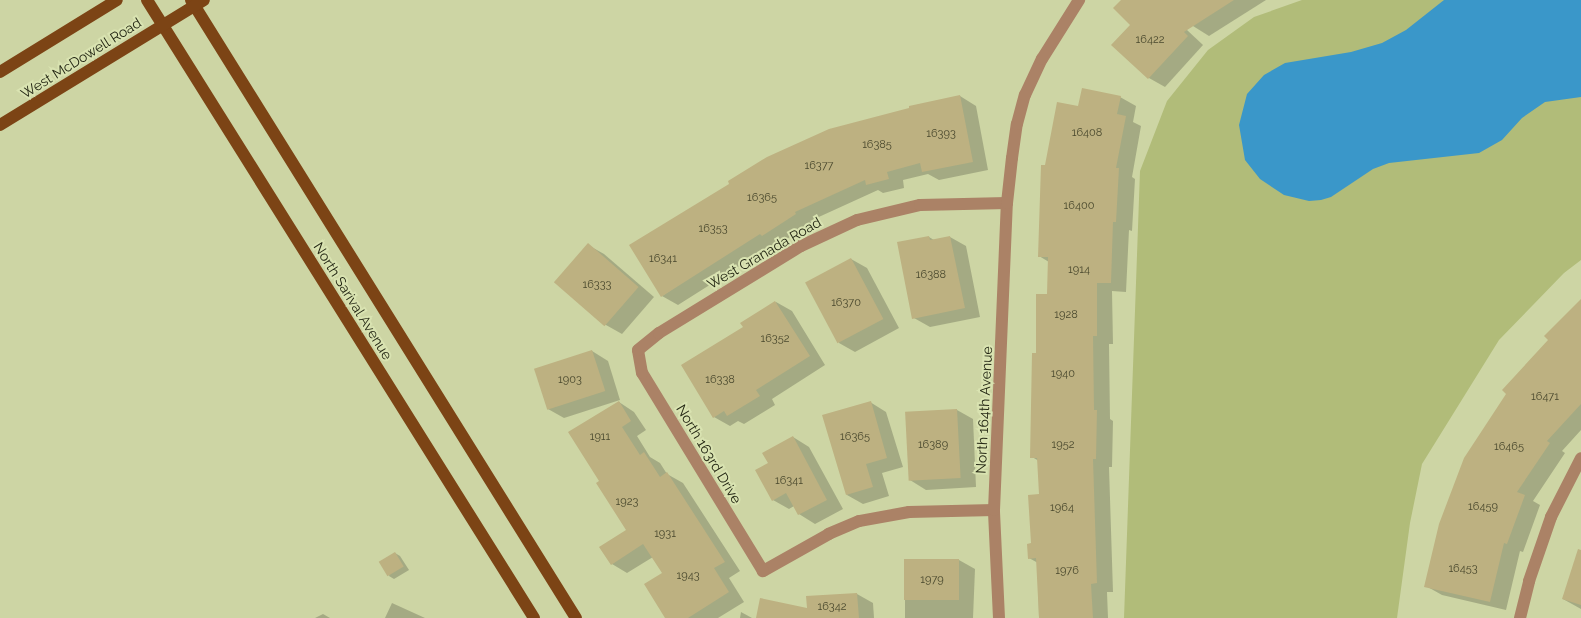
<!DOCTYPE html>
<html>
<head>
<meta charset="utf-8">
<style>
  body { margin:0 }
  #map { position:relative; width:1581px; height:618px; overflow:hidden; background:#cdd5a4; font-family:Raleway,sans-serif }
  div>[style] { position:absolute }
  .green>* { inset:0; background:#b1bc79 }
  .water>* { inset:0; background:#3a97c9 }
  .shadow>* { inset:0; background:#0003 }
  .building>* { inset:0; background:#bdb181; transform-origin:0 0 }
  .minor>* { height:12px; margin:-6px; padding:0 6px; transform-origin:6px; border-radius:6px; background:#ab8266 }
  .major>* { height:12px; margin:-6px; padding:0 6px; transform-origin:6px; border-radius:6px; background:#7c4415 }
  span { translate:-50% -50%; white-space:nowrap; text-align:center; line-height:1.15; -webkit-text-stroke:4px #d9e3b1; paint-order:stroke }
  .number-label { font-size:11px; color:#4a492e }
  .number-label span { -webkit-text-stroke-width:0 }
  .street-label { font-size:14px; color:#232613 }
</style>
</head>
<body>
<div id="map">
  <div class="green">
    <i style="clip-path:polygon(1302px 0,1581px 0,1581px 260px,1564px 273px,1499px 340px,1422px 464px,1410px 523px,1397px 618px,1124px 618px,1140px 171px,1167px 101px,1208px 50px,1254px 17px)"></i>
  </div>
  <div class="water">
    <i style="clip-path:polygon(1444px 0,1581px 0,1581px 97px,1545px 102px,1522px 118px,1502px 140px,1479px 153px,1389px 163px,1373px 169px,1331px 197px,1321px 200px,1309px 201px,1284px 195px,1260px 179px,1245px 160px,1239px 125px,1247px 94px,1264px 75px,1285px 63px,1351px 52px,1382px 43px,1406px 30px)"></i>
  </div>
  <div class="shadow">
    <i style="clip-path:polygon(1122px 0,1155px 0,1203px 45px,1165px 87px,1149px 78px)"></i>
    <i style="clip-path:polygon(1176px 0,1266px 0,1209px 36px,1193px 26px)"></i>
    <i style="clip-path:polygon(960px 96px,976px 106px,988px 170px,939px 180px,928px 174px,903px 180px,904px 188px,883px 193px,878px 190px,810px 221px,812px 223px,779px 244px,776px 243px,678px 305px,662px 296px)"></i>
    <i style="clip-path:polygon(1120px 97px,1136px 106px,1133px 122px,1141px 126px,1132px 177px,1135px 179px,1132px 231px,1129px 230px,1126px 292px,1112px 291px,1113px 344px,1109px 344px,1110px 419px,1113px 421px,1112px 467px,1109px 467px,1113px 592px,1107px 592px,1108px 618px,1039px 618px,1038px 563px,1029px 558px,1040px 495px,1039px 461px,1032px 457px,1037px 354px,1048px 295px,1049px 262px,1039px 256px,1046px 167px,1079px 107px)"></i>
    <i style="clip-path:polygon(929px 237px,934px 240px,950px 237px,966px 246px,980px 317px,930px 327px,914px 318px)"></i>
    <i style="clip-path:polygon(588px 245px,604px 254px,654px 297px,622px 334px,606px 325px,556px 282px)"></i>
    <i style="clip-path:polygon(851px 259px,867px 268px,899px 328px,855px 352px,839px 343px)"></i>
    <i style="clip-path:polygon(1581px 301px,1581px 430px,1562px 451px,1565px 453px,1533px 501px,1540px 505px,1523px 552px,1520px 551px,1506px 610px,1442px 595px,1426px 586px,1550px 340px)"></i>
    <i style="clip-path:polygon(776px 302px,792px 311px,825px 365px,772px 399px,775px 405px,744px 424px,738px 421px,730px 426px,714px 417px)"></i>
    <i style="clip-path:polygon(592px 351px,608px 361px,620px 400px,564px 418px,548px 409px)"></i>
    <i style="clip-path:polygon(619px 402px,634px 412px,646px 430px,637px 436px,650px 457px,660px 463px,667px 474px,683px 483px,740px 571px,729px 578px,744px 602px,718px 618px,666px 618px,663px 573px,653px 557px,627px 573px,612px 564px,627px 531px,601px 481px)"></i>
    <i style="clip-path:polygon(870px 402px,886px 412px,903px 467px,882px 473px,889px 496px,863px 504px,847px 495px)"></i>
    <i style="clip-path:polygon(957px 410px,973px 419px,976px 487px,926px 490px,910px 480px)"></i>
    <i style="clip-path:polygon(793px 437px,809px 447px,843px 509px,815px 524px,799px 514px,794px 506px,789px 509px,773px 500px,769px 464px)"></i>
    <i style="clip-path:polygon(395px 553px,400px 556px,409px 570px,394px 579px,389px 576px)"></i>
    <i style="clip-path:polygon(1581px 557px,1581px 609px,1563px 599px)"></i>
    <i style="clip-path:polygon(959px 560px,975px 569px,973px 618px,905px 618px,905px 561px)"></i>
    <i style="clip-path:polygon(857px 594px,873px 603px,874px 618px,809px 618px)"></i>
    <i style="clip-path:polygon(392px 603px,425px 618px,385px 618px)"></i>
    <i style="clip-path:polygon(741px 612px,752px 618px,740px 618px)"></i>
    <i style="clip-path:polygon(323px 614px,330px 618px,315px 618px)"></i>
  </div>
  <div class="building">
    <i style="clip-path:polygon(1121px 0,1234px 0,1184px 32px,1188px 36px,1148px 79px,1111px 45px,1130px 25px,1113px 8px)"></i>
    <i style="clip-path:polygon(1082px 88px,1121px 96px,1117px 114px,1126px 116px,1116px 168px,1119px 168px,1116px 222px,1113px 222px,1111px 283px,1097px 283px,1097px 336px,1093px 336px,1094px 410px,1097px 410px,1096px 459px,1093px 459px,1097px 583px,1091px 584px,1093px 618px,1039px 618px,1036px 558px,1028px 559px,1027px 544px,1031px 543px,1028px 495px,1039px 494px,1037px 458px,1030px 458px,1032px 353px,1036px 353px,1036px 294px,1047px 294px,1048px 257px,1038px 257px,1041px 165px,1045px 165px,1057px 102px,1078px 106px)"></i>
    <i style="clip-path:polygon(960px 95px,973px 162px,922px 172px,920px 163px,887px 172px,889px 179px,866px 185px,865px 180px,795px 212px,796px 214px,762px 236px,760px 234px,661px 297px,629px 245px,729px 184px,728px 181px,767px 157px,829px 129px,909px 108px,909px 106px)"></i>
    <i style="clip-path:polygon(929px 236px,930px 240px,950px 236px,965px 308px,912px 319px,897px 242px)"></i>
    <i style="left:588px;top:243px;width:67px;height:52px;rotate:41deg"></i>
    <i style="left:851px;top:258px;width:69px;height:52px;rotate:62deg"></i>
    <i style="clip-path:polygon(1581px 299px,1581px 404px,1547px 441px,1550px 443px,1517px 492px,1525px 495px,1507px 544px,1504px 543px,1490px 602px,1424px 587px,1439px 524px,1464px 458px,1506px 394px,1502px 390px,1548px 340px,1544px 336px)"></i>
    <i style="clip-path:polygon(775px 301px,810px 356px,756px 390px,760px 396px,727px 416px,724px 411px,713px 418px,681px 365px,743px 327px,740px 323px)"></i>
    <i style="left:592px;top:350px;width:43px;height:61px;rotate:72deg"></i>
    <i style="clip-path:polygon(619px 401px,631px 421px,622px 427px,640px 455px,644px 452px,660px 477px,667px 472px,725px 562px,714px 568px,729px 592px,688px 618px,665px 618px,644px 584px,662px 573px,643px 544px,611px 565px,599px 547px,626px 530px,596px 483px,599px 481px,568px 432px)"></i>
    <i style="clip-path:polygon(871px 401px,887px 458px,866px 464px,873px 487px,846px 495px,822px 415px)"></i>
    <i style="left:957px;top:409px;width:69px;height:52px;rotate:87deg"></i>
    <i style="clip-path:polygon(793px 436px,827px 500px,798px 515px,786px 493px,772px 501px,755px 470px,768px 463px,762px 453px)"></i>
    <i style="clip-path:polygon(1578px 549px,1581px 550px,1581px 605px,1562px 599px)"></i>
    <i style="left:395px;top:552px;width:17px;height:19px;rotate:59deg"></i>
    <i style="left:959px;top:559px;width:41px;height:55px;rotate:90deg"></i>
    <i style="clip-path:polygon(857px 593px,859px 618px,756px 618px,760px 598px,807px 608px,806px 596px)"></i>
  </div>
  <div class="minor">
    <i style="left:994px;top:510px;width:85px;rotate:178.7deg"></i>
    <i style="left:909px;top:512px;width:51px;rotate:169.8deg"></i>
    <i style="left:859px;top:521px;width:33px;rotate:157deg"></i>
    <i style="left:829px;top:534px;width:76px;rotate:150.7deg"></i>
    <i style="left:763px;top:571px;width:232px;rotate:-121.4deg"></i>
    <i style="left:642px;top:373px;width:23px;rotate:-100deg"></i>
    <i style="left:638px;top:350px;width:27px;rotate:-39deg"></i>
    <i style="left:659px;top:333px;width:167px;rotate:-31.5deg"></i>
    <i style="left:801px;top:246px;width:62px;rotate:-24.9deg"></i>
    <i style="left:857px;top:220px;width:65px;rotate:-13.4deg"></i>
    <i style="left:920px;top:205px;width:87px;rotate:-1.3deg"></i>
    <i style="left:999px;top:618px;width:108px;rotate:-92.7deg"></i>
    <i style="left:994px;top:510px;width:307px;rotate:-87.6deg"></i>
    <i style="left:1007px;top:203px;width:45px;rotate:-83.7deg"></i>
    <i style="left:1012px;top:158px;width:34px;rotate:-82deg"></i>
    <i style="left:1017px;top:124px;width:30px;rotate:-75deg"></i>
    <i style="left:1025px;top:95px;width:40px;rotate:-65deg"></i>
    <i style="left:1042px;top:59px;width:70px;rotate:-57.9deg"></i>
    <i style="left:1520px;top:618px;width:38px;rotate:-76deg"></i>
    <i style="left:1529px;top:581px;width:68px;rotate:-71deg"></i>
    <i style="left:1551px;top:517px;width:66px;rotate:-63deg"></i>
  </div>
  <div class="major">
    <i style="left:147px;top:0;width:729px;rotate:57.94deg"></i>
    <i style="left:191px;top:0;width:728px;rotate:58.08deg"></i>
    <i style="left:0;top:72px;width:137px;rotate:-31.6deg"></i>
    <i style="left:0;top:125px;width:239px;rotate:-31.5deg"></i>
  </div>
  <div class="number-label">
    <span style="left:1150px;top:40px">16422</span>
    <span style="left:1087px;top:133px">16408</span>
    <span style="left:941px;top:134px">16393</span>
    <span style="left:877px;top:145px">16385</span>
    <span style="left:819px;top:166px">16377</span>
    <span style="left:762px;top:198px">16365</span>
    <span style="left:1079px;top:206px">16400</span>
    <span style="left:713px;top:229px">16353</span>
    <span style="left:663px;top:259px">16341</span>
    <span style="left:1079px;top:270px">1914</span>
    <span style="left:931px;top:275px">16388</span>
    <span style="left:597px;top:285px">16333</span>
    <span style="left:846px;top:303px">16370</span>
    <span style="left:1066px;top:315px">1928</span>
    <span style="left:775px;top:339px">16352</span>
    <span style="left:1063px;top:374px">1940</span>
    <span style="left:570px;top:380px">1903</span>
    <span style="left:720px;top:380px">16338</span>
    <span style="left:1545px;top:397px">16471</span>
    <span style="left:600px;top:437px">1911</span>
    <span style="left:855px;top:437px">16365</span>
    <span style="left:933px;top:445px">16389</span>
    <span style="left:1063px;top:445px">1952</span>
    <span style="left:1509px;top:447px">16465</span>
    <span style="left:789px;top:481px">16341</span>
    <span style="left:627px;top:502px">1923</span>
    <span style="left:1483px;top:507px">16459</span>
    <span style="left:1062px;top:508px">1964</span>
    <span style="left:665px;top:534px">1931</span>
    <span style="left:1463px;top:569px">16453</span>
    <span style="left:1067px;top:571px">1976</span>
    <span style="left:688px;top:576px">1943</span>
    <span style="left:932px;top:580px">1979</span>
    <span style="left:832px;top:607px">16342</span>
  </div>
  <div class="street-label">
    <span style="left:81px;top:58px;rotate:-32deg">West McDowell Road</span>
    <span style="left:764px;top:253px;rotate:-30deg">West Granada Road</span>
    <span style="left:353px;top:301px;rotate:58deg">North Sarival Avenue</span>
    <span style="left:984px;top:410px;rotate:-87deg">North 164th Avenue</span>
    <span style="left:709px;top:454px;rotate:59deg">North 163rd Drive</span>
  </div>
</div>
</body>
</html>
